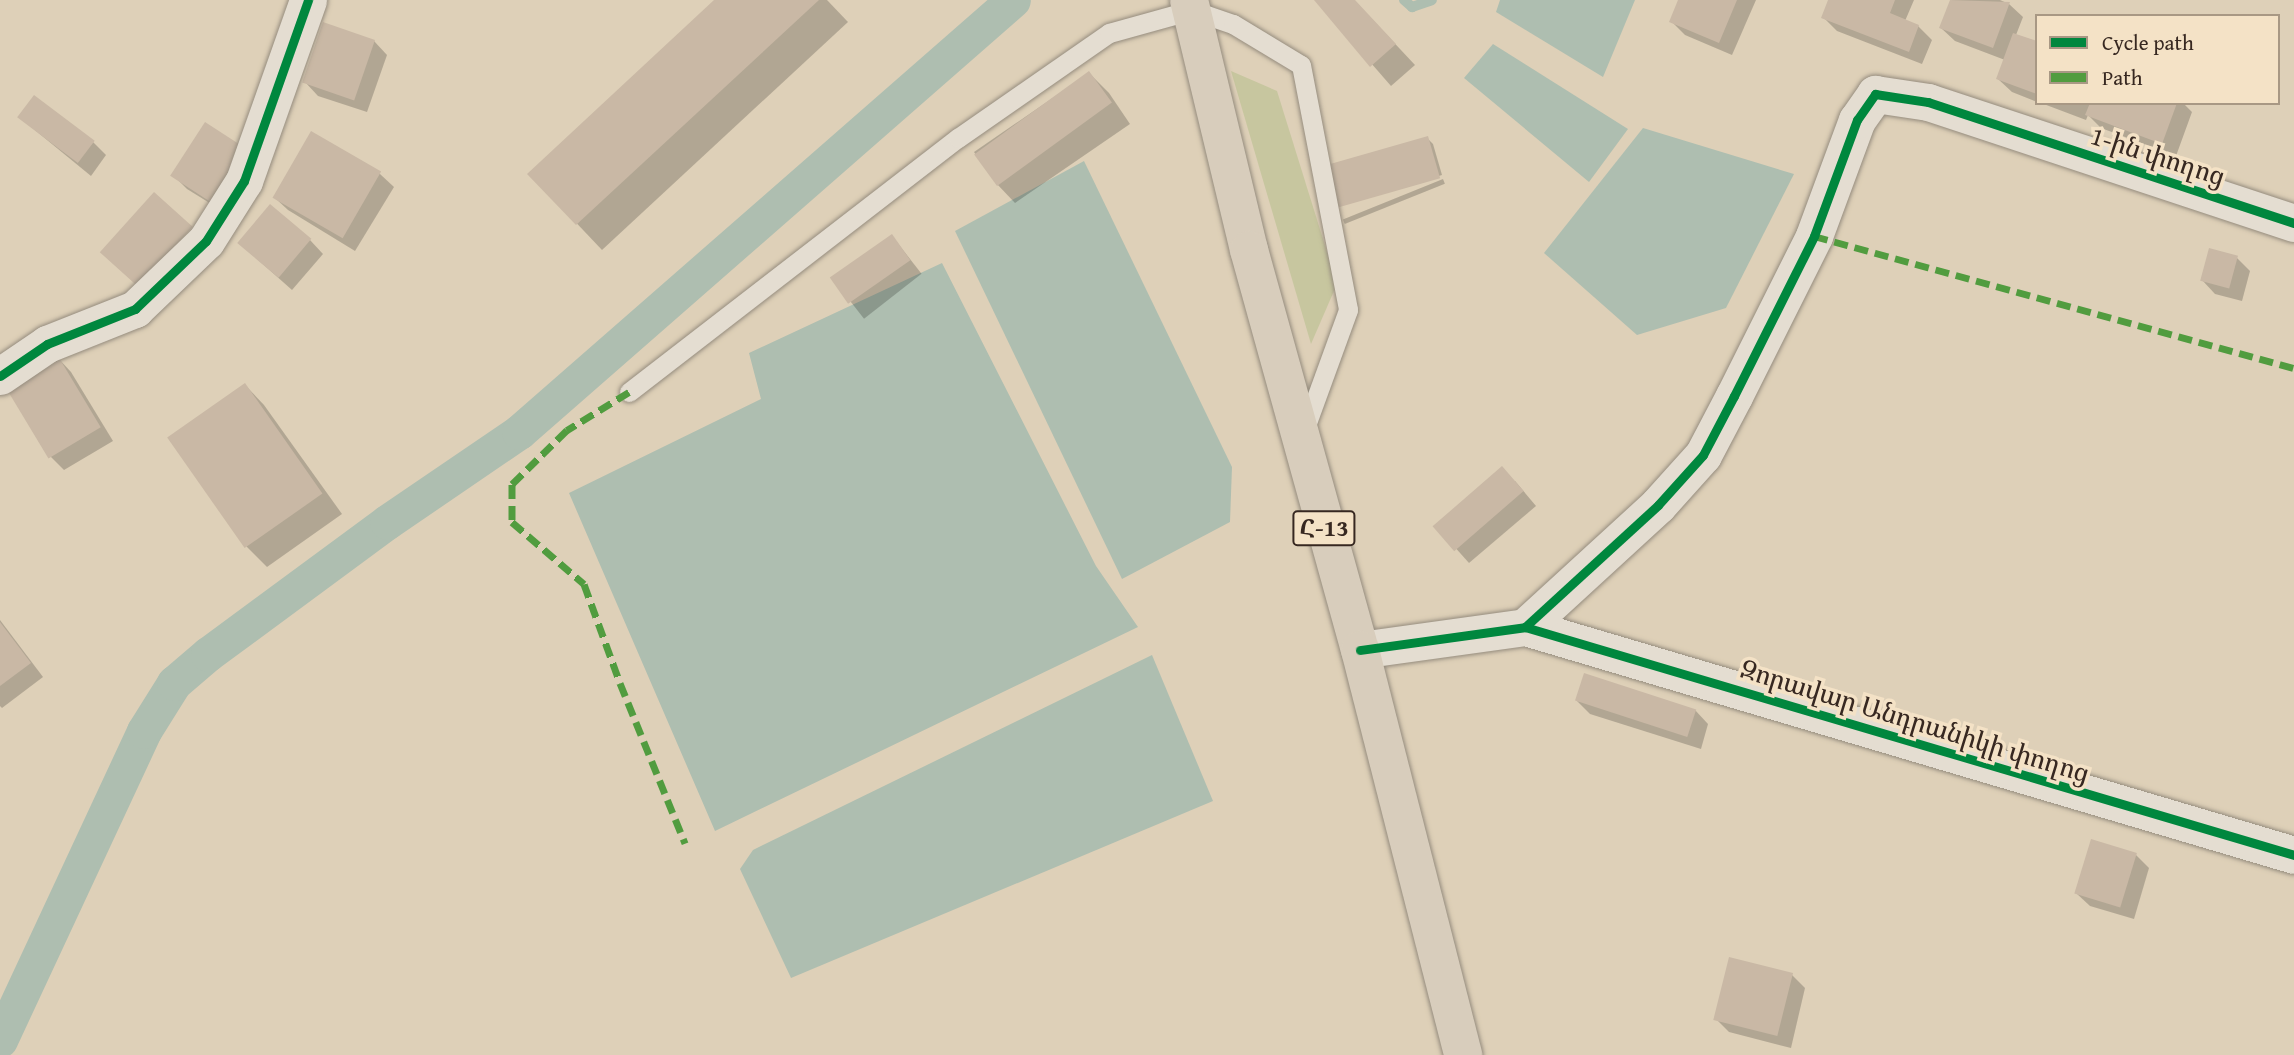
<!DOCTYPE html>
<html>
<head>
<meta charset="utf-8">
<style>
  body { margin:0 }
  #map { position:relative; width:2294px; height:1055px; overflow:hidden; background:#ded0b8; font-family:"Gentium Book Plus","Noto Serif Armenian",serif }
  div>[style] { position:absolute }
  .green>* { inset:0; background:#c7c69f }
  .water>* { inset:0; background:#aebeb0 }
  .shadow>* { inset:0; background:#0003; transform-origin:0 0 }
  .stream>* { height:10px; margin:-5px; padding:0 5px; transform-origin:5px; border-radius:5px; background:#aebeb0 }
  .canal>* { height:35px; margin:-17.5px; padding:0 17.5px; transform-origin:17.5px; border-radius:17.5px; background:#aebeb0 }
  .building>* { inset:0; background:#c9b8a5; transform-origin:0 0 }
  .roads { filter:drop-shadow(0 0 2px #958c7e) drop-shadow(0 0 2px #958c7e) }
  .lane>* { height:19px; margin:-9.5px; padding:0 9.5px; transform-origin:9.5px; border-radius:9.5px; background:#e4ddd1 }
  .street>* { height:37px; margin:-18.5px; padding:0 18.5px; transform-origin:18.5px; border-radius:18.5px; background:#e4ddd1 }
  .primary>* { height:38px; margin:-19px; padding:0 19px; transform-origin:19px; border-radius:19px; background:#d8cdbc }
  .quiet>* { height:7px; margin-top:-3.5px; transform-origin:0; background:repeating-linear-gradient(90deg,#519c3f 0 14px,transparent 0 21px) }
  .cycleway>* { height:9px; margin:-4.5px; padding:0 4.5px; transform-origin:4.5px; border-radius:4.5px; background:#00873e }
  span { translate:-50% -50%; white-space:nowrap; text-align:center; line-height:1.15; -webkit-text-stroke:7px #f4e2c6; paint-order:stroke }
  .shield-label span { padding:2px 5px; background:#f4e2c6; border:2px solid; border-radius:5px; -webkit-text-stroke-width:0 }
  .shield-label { font-size:24px; color:#372821; font-weight:700 }
  .street-label { font-size:26px; color:#372821 }
  .legend { position:absolute; left:2035px; top:14px; width:245px; height:91px; box-sizing:border-box; background:#f4e2c6; border:2px solid #a89884; margin:0; padding:9px 12px; list-style:none; font-size:21px; color:#372821 }
  .legend li { display:flex; align-items:center; gap:14px; height:35px }
  .legend b { width:35px; border:2px solid #a89884 }
</style>
</head>
<body>
<div id="map">
  <div class="green">
    <i style="clip-path:polygon(1231px 71px,1277px 91px,1337px 284px,1311px 344px)"></i>
  </div>
  <div class="water">
    <i style="clip-path:polygon(1500px 0,1635px 0,1603px 77px,1496px 12px)"></i>
    <i style="clip-path:polygon(1493px 44px,1628px 129px,1589px 182px,1464px 78px)"></i>
    <i style="clip-path:polygon(1643px 128px,1794px 174px,1726px 308px,1637px 335px,1544px 253px)"></i>
    <i style="clip-path:polygon(1084px 161px,1232px 467px,1230px 522px,1122px 579px,955px 231px)"></i>
    <i style="clip-path:polygon(942px 263px,1096px 566px,1138px 627px,715px 831px,569px 493px,761px 399px,749px 353px)"></i>
    <i style="clip-path:polygon(1152px 655px,1213px 801px,791px 978px,740px 869px,753px 850px)"></i>
  </div>
  <div class="shadow">
    <i style="clip-path:polygon(717px 0,827px 0,848px 22px,602px 250px,530px 174px)"></i>
    <i style="clip-path:polygon(1316px 0,1354px 0,1415px 65px,1391px 86px)"></i>
    <i style="clip-path:polygon(1680px 0,1756px 0,1732px 55px,1685px 35px,1671px 21px)"></i>
    <i style="clip-path:polygon(1830px 0,1914px 0,1905px 21px,1918px 26px,1932px 40px,1922px 64px,1837px 31px,1823px 17px)"></i>
    <i style="clip-path:polygon(1952px 0,2000px 0,2009px 4px,2023px 17px,2016px 35px,2037px 43px,2037px 102px,2012px 92px,1998px 79px,2005px 60px,1955px 41px,1941px 28px)"></i>
    <i style="clip-path:polygon(374px 41px,387px 55px,367px 112px,318px 96px,305px 82px)"></i>
    <i style="clip-path:polygon(1089px 73px,1109px 93px,1130px 124px,1015px 203px,996px 183px,974px 152px)"></i>
    <i style="clip-path:polygon(2041px 103px,2183px 103px,2192px 112px,2176px 156px,2101px 128px,2088px 115px,2086px 120px)"></i>
    <i style="clip-path:polygon(19px 117px,93px 142px,106px 155px,91px 176px)"></i>
    <i style="clip-path:polygon(205px 125px,229px 215px,187px 189px,173px 175px)"></i>
    <i style="clip-path:polygon(312px 133px,380px 174px,394px 187px,355px 251px,288px 210px,274px 197px)"></i>
    <i style="clip-path:polygon(1427px 138px,1433px 144px,1442px 175px,1337px 207px,1325px 167px)"></i>
    <i style="left:1443px;top:179px;width:5px;height:108px;rotate:68deg"></i>
    <i style="left:892px;top:236px;width:48px;height:73px;rotate:52deg"></i>
    <i style="clip-path:polygon(310px 240px,323px 254px,292px 290px,239px 243px)"></i>
    <i style="clip-path:polygon(2237px 258px,2250px 271px,2242px 301px,2215px 294px,2202px 280px)"></i>
    <i style="clip-path:polygon(58px 358px,71px 372px,113px 441px,64px 470px,51px 457px)"></i>
    <i style="clip-path:polygon(245px 385px,264px 405px,342px 514px,267px 567px,247px 547px,169px 439px)"></i>
    <i style="clip-path:polygon(1515px 481px,1536px 506px,1469px 563px,1435px 525px)"></i>
    <i style="clip-path:polygon(0 620px,43px 677px,2px 708px,0 706px)"></i>
    <i style="clip-path:polygon(1577px 701px,1695px 710px,1708px 724px,1701px 749px,1590px 714px)"></i>
    <i style="clip-path:polygon(2136px 855px,2149px 868px,2134px 919px,2090px 906px,2076px 893px)"></i>
    <i style="clip-path:polygon(1792px 975px,1805px 988px,1791px 1048px,1729px 1032px,1716px 1019px)"></i>
  </div>
  <div class="stream">
    <i style="left:1404px;top:0;width:11px;rotate:41deg"></i>
    <i style="left:1412px;top:7px;width:21px;rotate:-19deg"></i>
  </div>
  <div class="canal">
    <i style="left:0;top:1040px;width:341px;rotate:-65deg"></i>
    <i style="left:144px;top:731px;width:57px;rotate:-58deg"></i>
    <i style="left:174px;top:683px;width:45px;rotate:-40.5deg"></i>
    <i style="left:208px;top:654px;width:222px;rotate:-36.4deg"></i>
    <i style="left:387px;top:522px;width:160px;rotate:-34.3deg"></i>
    <i style="left:519px;top:432px;width:656px;rotate:-41.17deg"></i>
  </div>
  <div class="building">
    <i style="clip-path:polygon(714px 0,819px 0,576px 225px,527px 174px)"></i>
    <i style="clip-path:polygon(1314px 0,1355px 0,1396px 44px,1370px 67px)"></i>
    <i style="clip-path:polygon(1678px 0,1737px 0,1719px 43px,1669px 22px)"></i>
    <i style="clip-path:polygon(1828px 0,1895px 0,1890px 13px,1919px 25px,1909px 52px,1821px 18px)"></i>
    <i style="clip-path:polygon(1950px 0,2010px 2px,1993px 48px,1939px 28px)"></i>
    <i style="left:323px;top:22px;width:55px;height:64px;rotate:19deg"></i>
    <i style="clip-path:polygon(2013px 33px,2037px 41px,2037px 94px,1996px 79px)"></i>
    <i style="left:1089px;top:71px;width:39px;height:142px;rotate:54deg"></i>
    <i style="left:34px;top:95px;width:76px;height:28px;rotate:37deg"></i>
    <i style="clip-path:polygon(2090px 103px,2177px 103px,2162px 144px,2085px 115px)"></i>
    <i style="left:205px;top:122px;width:51px;height:64px;rotate:33deg"></i>
    <i style="left:311px;top:131px;width:81px;height:77px;rotate:30deg"></i>
    <i style="left:1428px;top:136px;width:44px;height:109px;rotate:74deg"></i>
    <i style="left:154px;top:192px;width:52px;height:81px;rotate:42deg"></i>
    <i style="left:270px;top:204px;width:54px;height:51px;rotate:40deg"></i>
    <i style="left:892px;top:234px;width:32px;height:76px;rotate:55deg"></i>
    <i style="left:2209px;top:248px;width:30px;height:34px;rotate:15deg"></i>
    <i style="left:58px;top:356px;width:83px;height:61px;rotate:59deg"></i>
    <i style="left:245px;top:383px;width:135px;height:95px;rotate:55deg"></i>
    <i style="left:1502px;top:466px;width:33px;height:92px;rotate:49deg"></i>
    <i style="clip-path:polygon(0 622px,31px 663px,0 686px)"></i>
    <i style="left:1584px;top:673px;width:118px;height:29px;rotate:18deg"></i>
    <i style="left:2091px;top:839px;width:48px;height:57px;rotate:17deg"></i>
    <i style="left:1729px;top:957px;width:66px;height:65px;rotate:14deg"></i>
  </div>
  <div class="roads">
    <div class="lane">
      <i style="left:629px;top:392px;width:416px;rotate:-37.7deg"></i>
      <i style="left:958px;top:138px;width:184px;rotate:-34.8deg"></i>
      <i style="left:1109px;top:33px;width:86px;rotate:-15.5deg"></i>
      <i style="left:1192px;top:10px;width:43px;rotate:18.9deg"></i>
      <i style="left:1233px;top:24px;width:79px;rotate:31.1deg"></i>
      <i style="left:1301px;top:65px;width:249px;rotate:79.1deg"></i>
      <i style="left:1348px;top:310px;width:129px;rotate:110deg"></i>
    </div>
    <div class="street">
      <i style="left:0;top:376px;width:57px;rotate:-34.2deg"></i>
      <i style="left:47px;top:344px;width:95px;rotate:-21.7deg"></i>
      <i style="left:135px;top:309px;width:98px;rotate:-43.8deg"></i>
      <i style="left:206px;top:241px;width:71px;rotate:-57.7deg"></i>
      <i style="left:244px;top:181px;width:192px;rotate:-70.5deg"></i>
      <i style="left:1525px;top:627px;width:802px;rotate:16.51deg"></i>
      <i style="left:1360px;top:650px;width:167px;rotate:-7.9deg"></i>
      <i style="left:1525px;top:627px;width:180px;rotate:-42.5deg"></i>
      <i style="left:1658px;top:505px;width:67px;rotate:-48deg"></i>
      <i style="left:1703px;top:455px;width:67px;rotate:-62.3deg"></i>
      <i style="left:1734px;top:396px;width:179px;rotate:-63.4deg"></i>
      <i style="left:1814px;top:236px;width:124px;rotate:-69.7deg"></i>
      <i style="left:1857px;top:120px;width:32px;rotate:-55deg"></i>
      <i style="left:1875px;top:94px;width:54px;rotate:8.6deg"></i>
      <i style="left:1928px;top:102px;width:385px;rotate:18.3deg"></i>
    </div>
    <div class="primary">
      <i style="left:1189px;top:0;width:257px;rotate:76.5deg"></i>
      <i style="left:1249px;top:250px;width:415px;rotate:74.5deg"></i>
      <i style="left:1360px;top:650px;width:418px;rotate:75.7deg"></i>
    </div>
  </div>
  <div class="quiet">
    <i style="left:1814px;top:236px;width:498px;rotate:15.4deg"></i>
    <i style="left:629px;top:392px;width:73px;rotate:148.5deg"></i>
    <i style="left:567px;top:430px;width:77px;rotate:135.5deg"></i>
    <i style="left:512px;top:484px;width:38px;rotate:90deg"></i>
    <i style="left:512px;top:522px;width:95px;rotate:40.7deg"></i>
    <i style="left:584px;top:584px;width:105px;rotate:70deg"></i>
    <i style="left:620px;top:683px;width:173px;rotate:67.9deg"></i>
  </div>
  <div class="cycleway">
    <i style="left:0;top:376px;width:57px;rotate:-34.2deg"></i>
    <i style="left:47px;top:344px;width:95px;rotate:-21.7deg"></i>
    <i style="left:135px;top:309px;width:98px;rotate:-43.8deg"></i>
    <i style="left:206px;top:241px;width:71px;rotate:-57.7deg"></i>
    <i style="left:244px;top:181px;width:192px;rotate:-70.5deg"></i>
    <i style="left:1525px;top:627px;width:802px;rotate:16.51deg"></i>
    <i style="left:1360px;top:650px;width:167px;rotate:-7.9deg"></i>
    <i style="left:1525px;top:627px;width:180px;rotate:-42.5deg"></i>
    <i style="left:1658px;top:505px;width:67px;rotate:-48deg"></i>
    <i style="left:1703px;top:455px;width:67px;rotate:-62.3deg"></i>
    <i style="left:1734px;top:396px;width:179px;rotate:-63.4deg"></i>
    <i style="left:1814px;top:236px;width:124px;rotate:-69.7deg"></i>
    <i style="left:1857px;top:120px;width:32px;rotate:-55deg"></i>
    <i style="left:1875px;top:94px;width:54px;rotate:8.6deg"></i>
    <i style="left:1928px;top:102px;width:385px;rotate:18.3deg"></i>
  </div>
  <div class="shield-label">
    <span style="left:1324px;top:528px">Հ-13</span>
  </div>
  <div class="street-label">
    <span style="left:2158px;top:156px;rotate:18deg">1-ին փողոց</span>
    <span style="left:1915px;top:721px;rotate:17deg">Զորավար Անդրանիկի փողոց</span>
  </div>
  <ul class="legend">
  <li><b style="height:9px;background:#00873e"></b>Cycle path</li>
  <li><b style="height:9px;background:#519c3f"></b>Path</li>
  </ul>
</div>
</body>
</html>
